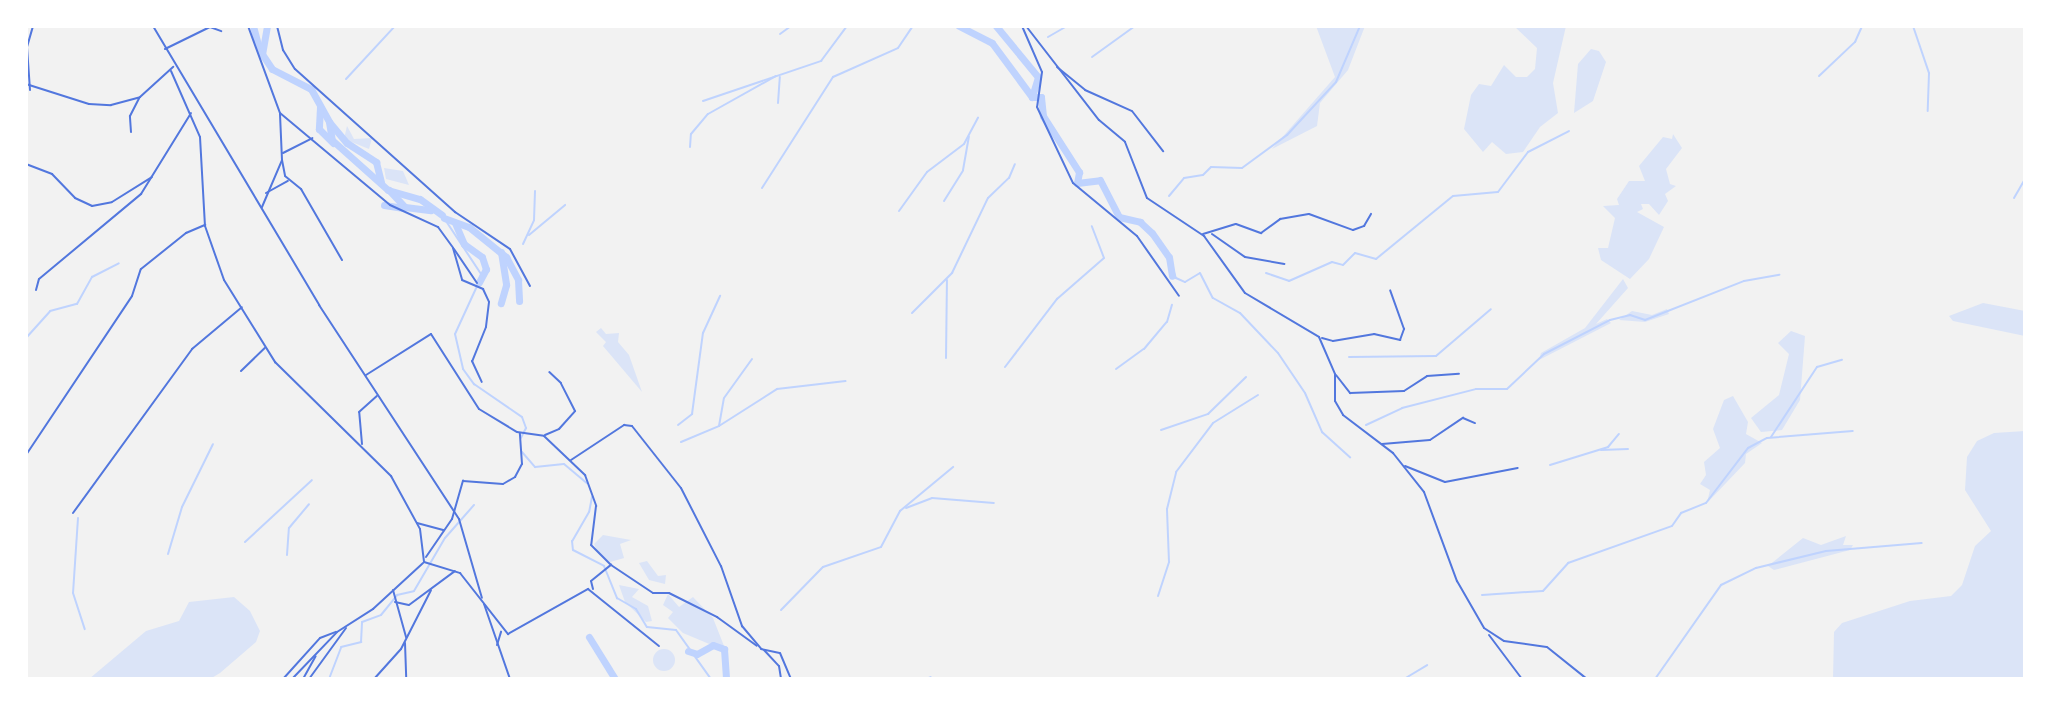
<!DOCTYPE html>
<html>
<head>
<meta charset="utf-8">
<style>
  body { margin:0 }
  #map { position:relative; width:2051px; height:705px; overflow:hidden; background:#f2f2f2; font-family:Signika,sans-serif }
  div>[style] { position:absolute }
  .green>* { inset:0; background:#dbe4f7 }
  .round { border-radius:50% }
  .stream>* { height:2px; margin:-1px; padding:0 1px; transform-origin:1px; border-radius:1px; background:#bfd3fe }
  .river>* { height:7px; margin:-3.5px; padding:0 3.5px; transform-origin:3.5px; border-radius:3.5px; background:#bfd3fe }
  .minor>* { height:2px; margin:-1px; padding:0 1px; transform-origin:1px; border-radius:1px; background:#5277de }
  span { translate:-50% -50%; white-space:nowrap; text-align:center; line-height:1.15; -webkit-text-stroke:6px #fff; paint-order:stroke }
  .frame { position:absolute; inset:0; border:28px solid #fff; pointer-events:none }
</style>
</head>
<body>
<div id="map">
  <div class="green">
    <i style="clip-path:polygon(1316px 26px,1365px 26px,1348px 70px,1320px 103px,1317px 126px,1272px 149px,1335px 77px)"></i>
    <i style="clip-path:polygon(1514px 26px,1566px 26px,1553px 83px,1558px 113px,1540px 127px,1523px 152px,1506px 154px,1492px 142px,1483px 152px,1464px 129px,1471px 95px,1479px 84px,1491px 86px,1504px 65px,1516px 77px,1527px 77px,1535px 69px,1537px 48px)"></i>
    <i style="clip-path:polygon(1591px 49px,1599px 51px,1606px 62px,1593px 101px,1574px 113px,1578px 64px)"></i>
    <i style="clip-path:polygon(347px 126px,354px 139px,372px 138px,369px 149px,344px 139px)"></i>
    <i style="clip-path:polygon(1673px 134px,1682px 148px,1666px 169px,1670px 184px,1676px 186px,1665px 194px,1668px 201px,1659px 215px,1649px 204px,1641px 204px,1643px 209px,1637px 212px,1664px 227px,1649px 259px,1630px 279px,1601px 260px,1598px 248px,1608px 248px,1615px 218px,1603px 206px,1619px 205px,1617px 199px,1629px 181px,1645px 181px,1639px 166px,1663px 137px,1672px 139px)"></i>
    <i style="clip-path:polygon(384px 168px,403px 171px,409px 185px,386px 179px)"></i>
    <i style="clip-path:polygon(1623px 279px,1628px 288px,1596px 324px,1607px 319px,1611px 323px,1539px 360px,1541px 353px,1585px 328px)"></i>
    <i style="clip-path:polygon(1983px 303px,2025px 311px,2025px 336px,1953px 321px,1949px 316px)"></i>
    <i style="clip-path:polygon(1667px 309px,1669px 314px,1645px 322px,1619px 320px,1632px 311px,1652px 315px)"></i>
    <i style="clip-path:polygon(601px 328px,606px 334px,619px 333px,618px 342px,629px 355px,642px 392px,603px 346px,606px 342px,596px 332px)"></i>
    <i style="clip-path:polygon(1791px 331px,1805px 336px,1800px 400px,1782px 430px,1761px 432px,1751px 418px,1779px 395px,1789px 354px,1778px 343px)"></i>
    <i style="clip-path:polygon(1733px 396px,1748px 422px,1746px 434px,1762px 443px,1746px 454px,1745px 463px,1707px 503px,1710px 490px,1700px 484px,1706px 475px,1704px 462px,1720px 448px,1713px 429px,1724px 400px)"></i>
    <i style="clip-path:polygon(2025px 431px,2025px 679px,1833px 679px,1834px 632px,1842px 623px,1910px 601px,1951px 596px,1962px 585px,1975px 546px,1991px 531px,1965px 490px,1967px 457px,1977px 441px,1994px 433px)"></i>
    <i style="clip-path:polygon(603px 535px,631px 540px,620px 544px,624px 558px,610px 562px,599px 554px,594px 544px)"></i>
    <i style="clip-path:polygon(1846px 536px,1843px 545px,1853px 545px,1850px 550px,1774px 570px,1768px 566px,1803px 538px,1821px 545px)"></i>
    <i style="clip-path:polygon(647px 561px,658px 576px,666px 575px,665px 584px,649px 580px,639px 563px)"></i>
    <i style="clip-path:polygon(619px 585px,639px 589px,632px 597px,648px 606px,652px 621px,646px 622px,625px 602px)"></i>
    <i style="clip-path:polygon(668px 594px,679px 607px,693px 597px,713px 618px,726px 651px,683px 633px,668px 618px,673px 612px,663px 605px)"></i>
    <i style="clip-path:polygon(234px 597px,250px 611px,260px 631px,256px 642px,220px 673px,210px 679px,89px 679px,146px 631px,179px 621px,189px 602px)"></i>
    <i class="round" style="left:653px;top:649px;width:22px;height:22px"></i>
  </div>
  <div class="stream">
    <i style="left:1913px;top:26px;width:50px;rotate:71.2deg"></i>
    <i style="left:1929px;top:73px;width:38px;rotate:92deg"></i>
    <i style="left:780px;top:34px;width:14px;rotate:-36deg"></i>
    <i style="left:1048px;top:37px;width:22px;rotate:-30deg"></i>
    <i style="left:1092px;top:57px;width:53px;rotate:-35.8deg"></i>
    <i style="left:1819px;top:76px;width:50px;rotate:-43.4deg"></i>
    <i style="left:1855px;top:42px;width:17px;rotate:-66deg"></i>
    <i style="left:346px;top:79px;width:72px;rotate:-47.2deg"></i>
    <i style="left:703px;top:101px;width:125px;rotate:-18.7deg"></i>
    <i style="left:821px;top:61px;width:44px;rotate:-53.4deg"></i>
    <i style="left:778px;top:103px;width:26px;rotate:-86deg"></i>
    <i style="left:690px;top:147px;width:13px;rotate:-86deg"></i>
    <i style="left:691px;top:134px;width:26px;rotate:-50deg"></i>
    <i style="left:708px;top:114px;width:78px;rotate:-29.2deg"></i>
    <i style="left:762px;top:188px;width:132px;rotate:-57.4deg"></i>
    <i style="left:833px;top:77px;width:71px;rotate:-24deg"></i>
    <i style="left:898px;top:48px;width:27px;rotate:-56deg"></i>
    <i style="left:1169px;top:196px;width:23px;rotate:-50deg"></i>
    <i style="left:1184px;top:178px;width:19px;rotate:-9deg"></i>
    <i style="left:1203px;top:175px;width:11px;rotate:-45deg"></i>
    <i style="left:1211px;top:167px;width:31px;rotate:2deg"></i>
    <i style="left:1242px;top:168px;width:56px;rotate:-36.3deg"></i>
    <i style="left:1287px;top:135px;width:72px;rotate:-47.2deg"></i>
    <i style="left:1336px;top:82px;width:61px;rotate:-66.8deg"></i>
    <i style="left:2014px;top:198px;width:22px;rotate:-60deg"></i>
    <i style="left:944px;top:201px;width:36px;rotate:-58deg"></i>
    <i style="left:963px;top:170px;width:34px;rotate:-80deg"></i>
    <i style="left:899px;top:211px;width:48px;rotate:-54.3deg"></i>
    <i style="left:927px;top:172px;width:46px;rotate:-37.1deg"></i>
    <i style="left:964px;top:144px;width:30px;rotate:-62deg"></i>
    <i style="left:442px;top:215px;width:71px;rotate:56.5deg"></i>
    <i style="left:481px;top:274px;width:8px;rotate:104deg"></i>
    <i style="left:529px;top:235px;width:47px;rotate:-39.8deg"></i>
    <i style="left:523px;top:244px;width:26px;rotate:-65deg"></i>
    <i style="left:534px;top:220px;width:29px;rotate:-88deg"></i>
    <i style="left:1169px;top:257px;width:22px;rotate:72deg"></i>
    <i style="left:1176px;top:278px;width:10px;rotate:24deg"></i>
    <i style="left:1185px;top:282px;width:17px;rotate:-31deg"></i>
    <i style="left:1200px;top:273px;width:28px;rotate:63deg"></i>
    <i style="left:1213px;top:298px;width:31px;rotate:29deg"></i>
    <i style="left:1240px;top:313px;width:55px;rotate:46.5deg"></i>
    <i style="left:1278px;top:353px;width:48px;rotate:56deg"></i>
    <i style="left:1305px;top:393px;width:43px;rotate:66.4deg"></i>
    <i style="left:1322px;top:432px;width:38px;rotate:42deg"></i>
    <i style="left:1266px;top:273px;width:24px;rotate:19deg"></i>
    <i style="left:1289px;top:281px;width:47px;rotate:-23.8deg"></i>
    <i style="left:1332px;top:262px;width:11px;rotate:15deg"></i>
    <i style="left:1343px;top:265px;width:17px;rotate:-45deg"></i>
    <i style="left:1355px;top:253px;width:22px;rotate:16deg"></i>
    <i style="left:1376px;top:259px;width:99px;rotate:-39.3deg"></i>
    <i style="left:1453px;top:196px;width:45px;rotate:-5.1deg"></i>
    <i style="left:1498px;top:192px;width:50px;rotate:-53.1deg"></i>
    <i style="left:1528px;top:152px;width:46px;rotate:-27.1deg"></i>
    <i style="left:478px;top:284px;width:55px;rotate:114.7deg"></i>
    <i style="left:455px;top:334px;width:36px;rotate:77deg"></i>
    <i style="left:463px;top:369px;width:19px;rotate:54deg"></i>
    <i style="left:474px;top:384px;width:58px;rotate:34.5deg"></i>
    <i style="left:522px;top:417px;width:12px;rotate:70deg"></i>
    <i style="left:526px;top:428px;width:11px;rotate:117deg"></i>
    <i style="left:912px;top:313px;width:57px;rotate:-45deg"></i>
    <i style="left:952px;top:273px;width:83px;rotate:-64.4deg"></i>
    <i style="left:988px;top:198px;width:29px;rotate:-44deg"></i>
    <i style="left:1009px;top:178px;width:15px;rotate:-67deg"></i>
    <i style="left:26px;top:338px;width:36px;rotate:-48deg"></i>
    <i style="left:50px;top:311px;width:28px;rotate:-15deg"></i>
    <i style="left:77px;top:304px;width:31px;rotate:-61deg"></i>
    <i style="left:92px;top:277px;width:30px;rotate:-27deg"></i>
    <i style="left:1349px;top:357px;width:87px;rotate:-0.7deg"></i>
    <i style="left:1436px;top:356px;width:72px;rotate:-40.5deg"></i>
    <i style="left:946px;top:358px;width:78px;rotate:-89.3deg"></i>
    <i style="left:1005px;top:367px;width:86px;rotate:-52.6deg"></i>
    <i style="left:1057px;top:299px;width:62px;rotate:-41.1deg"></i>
    <i style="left:1104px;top:258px;width:34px;rotate:-111deg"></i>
    <i style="left:1116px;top:369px;width:34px;rotate:-36deg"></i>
    <i style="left:1144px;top:349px;width:35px;rotate:-50deg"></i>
    <i style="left:1167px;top:322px;width:18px;rotate:-74deg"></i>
    <i style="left:678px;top:425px;width:18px;rotate:-38deg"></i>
    <i style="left:692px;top:414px;width:82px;rotate:-82.3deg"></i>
    <i style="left:703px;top:333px;width:41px;rotate:-65.3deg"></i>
    <i style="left:1366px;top:425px;width:40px;rotate:-25deg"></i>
    <i style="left:1402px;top:408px;width:76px;rotate:-14.4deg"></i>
    <i style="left:1476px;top:389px;width:31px"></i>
    <i style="left:1507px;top:389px;width:51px;rotate:-43.4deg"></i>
    <i style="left:1544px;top:354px;width:74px;rotate:-27.3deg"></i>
    <i style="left:1610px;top:320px;width:21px;rotate:-14deg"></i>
    <i style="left:1630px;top:315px;width:16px;rotate:18deg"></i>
    <i style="left:1645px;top:320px;width:106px;rotate:-21.5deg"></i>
    <i style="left:1744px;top:281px;width:36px;rotate:-10deg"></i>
    <i style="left:719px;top:426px;width:69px;rotate:-32.5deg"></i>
    <i style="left:777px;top:389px;width:69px;rotate:-6.6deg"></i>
    <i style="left:1161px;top:430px;width:50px;rotate:-18.8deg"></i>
    <i style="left:1208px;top:414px;width:53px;rotate:-44.2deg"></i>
    <i style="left:1771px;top:437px;width:84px;rotate:-56.7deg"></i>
    <i style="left:1817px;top:367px;width:26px;rotate:-16deg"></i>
    <i style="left:681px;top:442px;width:41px;rotate:-22.8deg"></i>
    <i style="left:719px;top:426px;width:28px;rotate:-80deg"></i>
    <i style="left:724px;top:398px;width:48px;rotate:-54.3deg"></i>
    <i style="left:1601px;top:450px;width:27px;rotate:-2deg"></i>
    <i style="left:522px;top:452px;width:20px;rotate:49deg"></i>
    <i style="left:535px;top:467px;width:29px;rotate:-6deg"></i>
    <i style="left:564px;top:464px;width:30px;rotate:40deg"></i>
    <i style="left:1550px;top:465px;width:61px;rotate:-17.2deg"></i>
    <i style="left:1608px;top:447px;width:17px;rotate:-50deg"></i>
    <i style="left:592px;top:497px;width:15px;rotate:101deg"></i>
    <i style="left:589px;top:512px;width:34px;rotate:120deg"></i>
    <i style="left:572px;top:541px;width:9px;rotate:84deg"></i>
    <i style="left:573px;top:550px;width:35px;rotate:27deg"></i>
    <i style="left:604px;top:566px;width:35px;rotate:68deg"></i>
    <i style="left:617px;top:598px;width:22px;rotate:30deg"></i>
    <i style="left:636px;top:609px;width:21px;rotate:59deg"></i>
    <i style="left:647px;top:627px;width:29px;rotate:6deg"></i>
    <i style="left:676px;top:630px;width:60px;rotate:54.5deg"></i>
    <i style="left:906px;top:508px;width:28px;rotate:-21deg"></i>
    <i style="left:932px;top:498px;width:62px;rotate:4.6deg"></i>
    <i style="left:78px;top:518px;width:75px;rotate:93.8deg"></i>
    <i style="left:73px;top:593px;width:38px;rotate:72deg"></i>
    <i style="left:245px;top:542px;width:91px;rotate:-42.8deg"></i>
    <i style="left:168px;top:554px;width:49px;rotate:-73.4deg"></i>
    <i style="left:182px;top:507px;width:70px;rotate:-63.8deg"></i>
    <i style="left:287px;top:555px;width:27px;rotate:-86deg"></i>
    <i style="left:289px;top:528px;width:31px;rotate:-50deg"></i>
    <i style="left:1482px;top:595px;width:61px;rotate:-3.8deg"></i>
    <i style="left:1543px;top:591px;width:38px;rotate:-48deg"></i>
    <i style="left:1568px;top:563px;width:110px;rotate:-19.6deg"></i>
    <i style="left:1672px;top:526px;width:16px;rotate:-55deg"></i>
    <i style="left:1681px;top:513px;width:27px;rotate:-22deg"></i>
    <i style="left:1706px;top:503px;width:69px;rotate:-52.6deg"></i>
    <i style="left:1748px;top:448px;width:21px;rotate:-28deg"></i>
    <i style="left:1767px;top:438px;width:86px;rotate:-4.7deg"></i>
    <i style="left:1158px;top:596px;width:36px;rotate:-72deg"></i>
    <i style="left:1169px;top:562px;width:53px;rotate:-92.2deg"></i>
    <i style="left:1167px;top:509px;width:38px;rotate:-76deg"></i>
    <i style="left:1176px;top:472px;width:61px;rotate:-52.9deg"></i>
    <i style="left:1213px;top:423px;width:53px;rotate:-31.9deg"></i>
    <i style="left:781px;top:610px;width:60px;rotate:-45.7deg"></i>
    <i style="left:823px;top:567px;width:61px;rotate:-19deg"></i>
    <i style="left:881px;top:547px;width:41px;rotate:-62.2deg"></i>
    <i style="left:900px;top:511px;width:69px;rotate:-39.7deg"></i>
    <i style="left:329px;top:679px;width:34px;rotate:-69deg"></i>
    <i style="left:341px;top:647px;width:21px;rotate:-14deg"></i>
    <i style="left:361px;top:642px;width:20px;rotate:-87deg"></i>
    <i style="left:362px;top:622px;width:20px;rotate:-20deg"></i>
    <i style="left:381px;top:615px;width:26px;rotate:-51deg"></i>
    <i style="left:397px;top:595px;width:17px;rotate:-13deg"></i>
    <i style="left:414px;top:591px;width:61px;rotate:-59.7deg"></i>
    <i style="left:445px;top:538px;width:44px;rotate:-48.7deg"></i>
    <i style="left:926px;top:679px;width:5px;rotate:-22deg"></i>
    <i style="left:1404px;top:679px;width:27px;rotate:-31deg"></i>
    <i style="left:1655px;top:679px;width:115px;rotate:-54.9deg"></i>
    <i style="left:1721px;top:585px;width:39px;rotate:-26deg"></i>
    <i style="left:1756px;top:568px;width:72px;rotate:-13.7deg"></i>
    <i style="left:1826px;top:551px;width:96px;rotate:-4.8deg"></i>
  </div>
  <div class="river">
    <i style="left:253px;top:26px;width:24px;rotate:75deg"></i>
    <i style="left:267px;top:26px;width:28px;rotate:100deg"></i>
    <i style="left:262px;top:54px;width:18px;rotate:56deg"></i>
    <i style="left:272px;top:69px;width:44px;rotate:27.1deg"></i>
    <i style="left:311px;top:89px;width:38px;rotate:61deg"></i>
    <i style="left:329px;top:122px;width:18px;rotate:81deg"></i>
    <i style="left:332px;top:140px;width:75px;rotate:41.8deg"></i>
    <i style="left:388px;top:190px;width:33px;rotate:16deg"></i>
    <i style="left:420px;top:199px;width:27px;rotate:36deg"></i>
    <i style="left:959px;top:26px;width:37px;rotate:27deg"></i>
    <i style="left:992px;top:43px;width:67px;rotate:53.5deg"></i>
    <i style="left:996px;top:26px;width:66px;rotate:50.5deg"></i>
    <i style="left:1038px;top:77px;width:21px;rotate:107deg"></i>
    <i style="left:1032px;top:97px;width:9px"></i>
    <i style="left:1041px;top:97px;width:19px;rotate:84deg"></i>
    <i style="left:1043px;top:116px;width:67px;rotate:57.3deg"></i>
    <i style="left:1079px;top:172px;width:11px;rotate:100deg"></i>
    <i style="left:1077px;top:183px;width:23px;rotate:-7deg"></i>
    <i style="left:1100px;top:180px;width:42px;rotate:62.8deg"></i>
    <i style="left:1119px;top:217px;width:22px;rotate:13deg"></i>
    <i style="left:1140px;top:222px;width:16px;rotate:43deg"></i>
    <i style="left:1152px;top:233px;width:29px;rotate:55deg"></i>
    <i style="left:1169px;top:257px;width:19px;rotate:81deg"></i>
    <i style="left:320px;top:107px;width:22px;rotate:93deg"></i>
    <i style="left:319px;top:129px;width:20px;rotate:45deg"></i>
    <i style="left:330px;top:123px;width:26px;rotate:50deg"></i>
    <i style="left:347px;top:143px;width:35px;rotate:33deg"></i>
    <i style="left:376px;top:162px;width:21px;rotate:76deg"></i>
    <i style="left:389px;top:190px;width:23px;rotate:47deg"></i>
    <i style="left:405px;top:207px;width:26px;rotate:7deg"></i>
    <i style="left:384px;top:205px;width:18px;rotate:9deg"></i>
    <i style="left:444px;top:218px;width:27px;rotate:20deg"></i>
    <i style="left:469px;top:227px;width:48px;rotate:39deg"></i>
    <i style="left:506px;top:257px;width:26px;rotate:62deg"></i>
    <i style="left:518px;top:280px;width:21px;rotate:87deg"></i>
    <i style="left:455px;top:223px;width:23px;rotate:67deg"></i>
    <i style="left:464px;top:244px;width:22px;rotate:36deg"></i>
    <i style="left:482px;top:257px;width:13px;rotate:72deg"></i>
    <i style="left:486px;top:269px;width:15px;rotate:118deg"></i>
    <i style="left:501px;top:252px;width:33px;rotate:81deg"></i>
    <i style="left:506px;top:285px;width:19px;rotate:106deg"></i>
    <i style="left:589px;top:637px;width:49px;rotate:58.2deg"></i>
    <i style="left:688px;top:651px;width:9px;rotate:18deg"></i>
    <i style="left:697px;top:654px;width:18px;rotate:-29deg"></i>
    <i style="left:713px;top:645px;width:12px;rotate:20deg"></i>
    <i style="left:724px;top:649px;width:30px;rotate:86deg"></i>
  </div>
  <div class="minor">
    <i style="left:153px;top:26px;width:325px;rotate:59.2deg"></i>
    <i style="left:319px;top:305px;width:256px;rotate:56.8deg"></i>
    <i style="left:459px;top:519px;width:82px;rotate:73.8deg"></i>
    <i style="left:248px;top:26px;width:93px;rotate:69.8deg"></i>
    <i style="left:280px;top:113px;width:143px;rotate:39.9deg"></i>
    <i style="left:390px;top:205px;width:53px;rotate:24.6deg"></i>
    <i style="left:438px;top:227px;width:26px;rotate:54deg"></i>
    <i style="left:453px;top:248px;width:33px;rotate:74deg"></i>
    <i style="left:462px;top:280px;width:23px;rotate:23deg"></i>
    <i style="left:483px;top:289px;width:14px;rotate:65deg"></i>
    <i style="left:489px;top:302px;width:25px;rotate:97deg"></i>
    <i style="left:486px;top:327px;width:37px;rotate:112deg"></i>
    <i style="left:472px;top:361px;width:23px;rotate:65deg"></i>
    <i style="left:277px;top:26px;width:25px;rotate:76deg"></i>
    <i style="left:283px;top:50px;width:22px;rotate:58deg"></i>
    <i style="left:295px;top:69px;width:215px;rotate:41.8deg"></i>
    <i style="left:455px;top:212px;width:66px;rotate:33.9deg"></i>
    <i style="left:510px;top:249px;width:42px;rotate:61.6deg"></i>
    <i style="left:1022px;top:26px;width:50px;rotate:66.5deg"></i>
    <i style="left:1042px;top:72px;width:35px;rotate:98deg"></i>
    <i style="left:1037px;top:107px;width:84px;rotate:64.7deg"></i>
    <i style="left:1073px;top:183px;width:83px;rotate:39.6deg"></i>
    <i style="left:1137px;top:236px;width:73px;rotate:55deg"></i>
    <i style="left:1026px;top:26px;width:119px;rotate:52.2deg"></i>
    <i style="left:1099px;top:120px;width:34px;rotate:40deg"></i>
    <i style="left:1125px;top:142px;width:60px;rotate:68.6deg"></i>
    <i style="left:1147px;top:198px;width:69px;rotate:33.7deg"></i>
    <i style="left:1204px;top:236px;width:70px;rotate:54.3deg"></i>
    <i style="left:1245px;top:293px;width:86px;rotate:30.7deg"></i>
    <i style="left:1319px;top:337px;width:40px;rotate:66.6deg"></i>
    <i style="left:1335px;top:374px;width:27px;rotate:90deg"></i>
    <i style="left:1335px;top:401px;width:16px;rotate:60deg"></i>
    <i style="left:1343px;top:415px;width:63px;rotate:37.2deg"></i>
    <i style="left:1393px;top:453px;width:50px;rotate:51.5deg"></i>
    <i style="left:1424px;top:492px;width:95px;rotate:69.7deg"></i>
    <i style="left:1457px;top:581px;width:54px;rotate:60.1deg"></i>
    <i style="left:1484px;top:628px;width:24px;rotate:33deg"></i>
    <i style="left:1504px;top:641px;width:43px;rotate:7.9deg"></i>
    <i style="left:1547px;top:647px;width:51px;rotate:38.7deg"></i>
    <i style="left:165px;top:49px;width:50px;rotate:-26.1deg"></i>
    <i style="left:210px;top:27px;width:12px;rotate:20deg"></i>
    <i style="left:1057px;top:67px;width:36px;rotate:39deg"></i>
    <i style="left:1085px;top:90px;width:51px;rotate:24.1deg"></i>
    <i style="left:1132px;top:111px;width:51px;rotate:52.2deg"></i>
    <i style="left:171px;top:71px;width:72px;rotate:66.3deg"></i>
    <i style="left:200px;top:137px;width:89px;rotate:86.8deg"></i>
    <i style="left:205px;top:226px;width:57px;rotate:70.6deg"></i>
    <i style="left:224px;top:280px;width:97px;rotate:58.1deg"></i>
    <i style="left:275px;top:362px;width:163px;rotate:44.5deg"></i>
    <i style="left:391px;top:476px;width:60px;rotate:61.3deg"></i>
    <i style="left:420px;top:529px;width:33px;rotate:83deg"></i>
    <i style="left:424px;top:562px;width:38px;rotate:17deg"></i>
    <i style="left:460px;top:573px;width:78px;rotate:51.8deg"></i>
    <i style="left:508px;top:634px;width:92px;rotate:-29.4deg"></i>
    <i style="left:588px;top:589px;width:91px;rotate:38.8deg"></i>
    <i style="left:26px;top:84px;width:66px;rotate:17.6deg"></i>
    <i style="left:89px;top:104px;width:22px;rotate:3deg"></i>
    <i style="left:111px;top:105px;width:30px;rotate:-15deg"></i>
    <i style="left:140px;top:97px;width:45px;rotate:-42.3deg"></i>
    <i style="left:30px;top:90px;width:43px;rotate:-94deg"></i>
    <i style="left:27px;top:47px;width:22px;rotate:-74deg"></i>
    <i style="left:131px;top:132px;width:16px;rotate:-94deg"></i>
    <i style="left:130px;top:116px;width:20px;rotate:-63deg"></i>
    <i style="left:283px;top:153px;width:33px;rotate:-27deg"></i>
    <i style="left:282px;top:160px;width:16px;rotate:79deg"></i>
    <i style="left:285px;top:176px;width:21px;rotate:39deg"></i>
    <i style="left:301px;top:189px;width:82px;rotate:60deg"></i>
    <i style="left:26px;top:164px;width:28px;rotate:21deg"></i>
    <i style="left:52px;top:174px;width:33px;rotate:46deg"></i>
    <i style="left:75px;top:198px;width:19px;rotate:25deg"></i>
    <i style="left:92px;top:206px;width:20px;rotate:-11deg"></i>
    <i style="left:112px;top:202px;width:47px;rotate:-32deg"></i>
    <i style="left:266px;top:193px;width:25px;rotate:-29deg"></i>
    <i style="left:262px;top:207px;width:51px;rotate:-66.9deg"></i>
    <i style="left:282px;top:160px;width:46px;rotate:-92.5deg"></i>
    <i style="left:1203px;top:234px;width:34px;rotate:-17deg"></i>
    <i style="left:1236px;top:224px;width:27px;rotate:20deg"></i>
    <i style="left:1261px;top:233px;width:24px;rotate:-36deg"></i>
    <i style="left:1280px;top:219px;width:29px;rotate:-10deg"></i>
    <i style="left:1309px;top:214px;width:47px;rotate:20deg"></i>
    <i style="left:1353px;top:230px;width:12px;rotate:-20deg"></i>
    <i style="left:1364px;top:226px;width:14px;rotate:-60deg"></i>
    <i style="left:1212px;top:234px;width:40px;rotate:34.9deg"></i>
    <i style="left:1245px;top:257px;width:40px;rotate:10deg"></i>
    <i style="left:454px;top:249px;width:41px;rotate:55.9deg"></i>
    <i style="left:36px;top:290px;width:11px;rotate:-75deg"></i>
    <i style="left:39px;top:279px;width:133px;rotate:-39.8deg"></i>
    <i style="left:141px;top:194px;width:95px;rotate:-58.3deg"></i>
    <i style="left:1322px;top:338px;width:11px;rotate:15deg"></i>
    <i style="left:1333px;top:341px;width:42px;rotate:-9.7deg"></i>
    <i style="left:1374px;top:334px;width:27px;rotate:13deg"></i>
    <i style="left:1400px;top:340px;width:12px;rotate:-70deg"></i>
    <i style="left:1404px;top:329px;width:41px;rotate:-109.7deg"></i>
    <i style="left:241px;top:371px;width:33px;rotate:-44deg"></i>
    <i style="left:366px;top:375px;width:77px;rotate:-32.2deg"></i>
    <i style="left:431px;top:334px;width:89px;rotate:57.4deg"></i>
    <i style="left:479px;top:409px;width:44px;rotate:31.2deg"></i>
    <i style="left:517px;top:432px;width:27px;rotate:8deg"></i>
    <i style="left:544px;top:436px;width:57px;rotate:43.6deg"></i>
    <i style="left:585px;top:475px;width:33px;rotate:70deg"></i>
    <i style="left:596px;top:506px;width:39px;rotate:97deg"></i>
    <i style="left:591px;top:545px;width:28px;rotate:45deg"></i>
    <i style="left:1336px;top:375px;width:23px;rotate:52deg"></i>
    <i style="left:1350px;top:393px;width:54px;rotate:-2.1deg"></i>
    <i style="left:1404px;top:391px;width:27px;rotate:-33deg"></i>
    <i style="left:1427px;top:376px;width:32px;rotate:-4deg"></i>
    <i style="left:545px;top:435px;width:15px;rotate:-23deg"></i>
    <i style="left:559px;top:429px;width:24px;rotate:-48deg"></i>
    <i style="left:575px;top:411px;width:31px;rotate:-117deg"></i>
    <i style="left:561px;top:383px;width:16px;rotate:-137deg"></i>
    <i style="left:362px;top:444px;width:32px;rotate:-95deg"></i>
    <i style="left:359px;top:412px;width:24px;rotate:-42deg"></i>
    <i style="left:1382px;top:444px;width:48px;rotate:-4.8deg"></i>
    <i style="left:1430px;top:440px;width:40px;rotate:-34deg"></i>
    <i style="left:1463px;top:418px;width:13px;rotate:23deg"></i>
    <i style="left:26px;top:455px;width:191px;rotate:-56.3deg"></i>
    <i style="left:132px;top:296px;width:28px;rotate:-72deg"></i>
    <i style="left:141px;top:269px;width:58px;rotate:-38.7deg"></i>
    <i style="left:186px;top:233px;width:21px;rotate:-23deg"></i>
    <i style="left:571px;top:460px;width:64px;rotate:-33.4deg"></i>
    <i style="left:624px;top:425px;width:8px;rotate:7deg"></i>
    <i style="left:632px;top:426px;width:79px;rotate:51.7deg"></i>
    <i style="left:681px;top:488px;width:88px;rotate:62.9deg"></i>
    <i style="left:721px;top:566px;width:64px;rotate:70.7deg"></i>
    <i style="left:742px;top:626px;width:30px;rotate:50deg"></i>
    <i style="left:761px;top:649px;width:19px;rotate:12deg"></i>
    <i style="left:780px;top:653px;width:28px;rotate:67deg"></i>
    <i style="left:1405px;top:466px;width:43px;rotate:21.8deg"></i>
    <i style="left:1445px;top:482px;width:74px;rotate:-10.9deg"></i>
    <i style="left:26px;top:486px;width:22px;rotate:90deg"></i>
    <i style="left:73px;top:513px;width:203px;rotate:-54deg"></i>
    <i style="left:192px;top:349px;width:65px;rotate:-40deg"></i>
    <i style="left:417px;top:523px;width:28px;rotate:15deg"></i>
    <i style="left:426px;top:557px;width:46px;rotate:-55.6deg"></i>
    <i style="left:452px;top:519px;width:40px;rotate:-74deg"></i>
    <i style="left:463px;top:481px;width:40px;rotate:4.3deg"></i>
    <i style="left:503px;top:484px;width:14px;rotate:-30deg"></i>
    <i style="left:515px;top:477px;width:15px;rotate:-62deg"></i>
    <i style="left:522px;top:464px;width:31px;rotate:-94deg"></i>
    <i style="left:593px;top:589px;width:8px;rotate:-104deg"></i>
    <i style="left:591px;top:581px;width:26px;rotate:-39deg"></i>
    <i style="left:611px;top:565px;width:50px;rotate:33.7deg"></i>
    <i style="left:653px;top:593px;width:16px"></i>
    <i style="left:669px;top:593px;width:54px;rotate:26.6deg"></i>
    <i style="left:717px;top:617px;width:49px;rotate:35.9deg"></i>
    <i style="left:393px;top:590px;width:49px;rotate:74.5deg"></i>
    <i style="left:395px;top:602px;width:14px;rotate:12deg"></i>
    <i style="left:409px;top:605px;width:57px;rotate:-36.5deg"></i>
    <i style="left:484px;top:604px;width:79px;rotate:70.9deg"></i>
    <i style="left:1489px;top:635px;width:55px;rotate:53.1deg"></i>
    <i style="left:405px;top:643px;width:36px;rotate:88deg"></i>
    <i style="left:497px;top:645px;width:14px;rotate:-73deg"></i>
    <i style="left:764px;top:650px;width:22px;rotate:47deg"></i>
    <i style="left:779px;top:666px;width:13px;rotate:81deg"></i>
    <i style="left:283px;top:679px;width:55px;rotate:-47.9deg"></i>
    <i style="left:320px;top:638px;width:17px;rotate:-21deg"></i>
    <i style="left:292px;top:679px;width:65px;rotate:-46.2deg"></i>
    <i style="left:337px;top:632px;width:43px;rotate:-32.6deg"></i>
    <i style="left:373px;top:609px;width:68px;rotate:-42.6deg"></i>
    <i style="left:303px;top:679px;width:26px;rotate:-61deg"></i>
    <i style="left:309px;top:679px;width:63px;rotate:-54deg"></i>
    <i style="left:374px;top:679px;width:40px;rotate:-48deg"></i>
    <i style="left:401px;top:649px;width:66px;rotate:-63deg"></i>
  </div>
  <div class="frame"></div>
</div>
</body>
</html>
